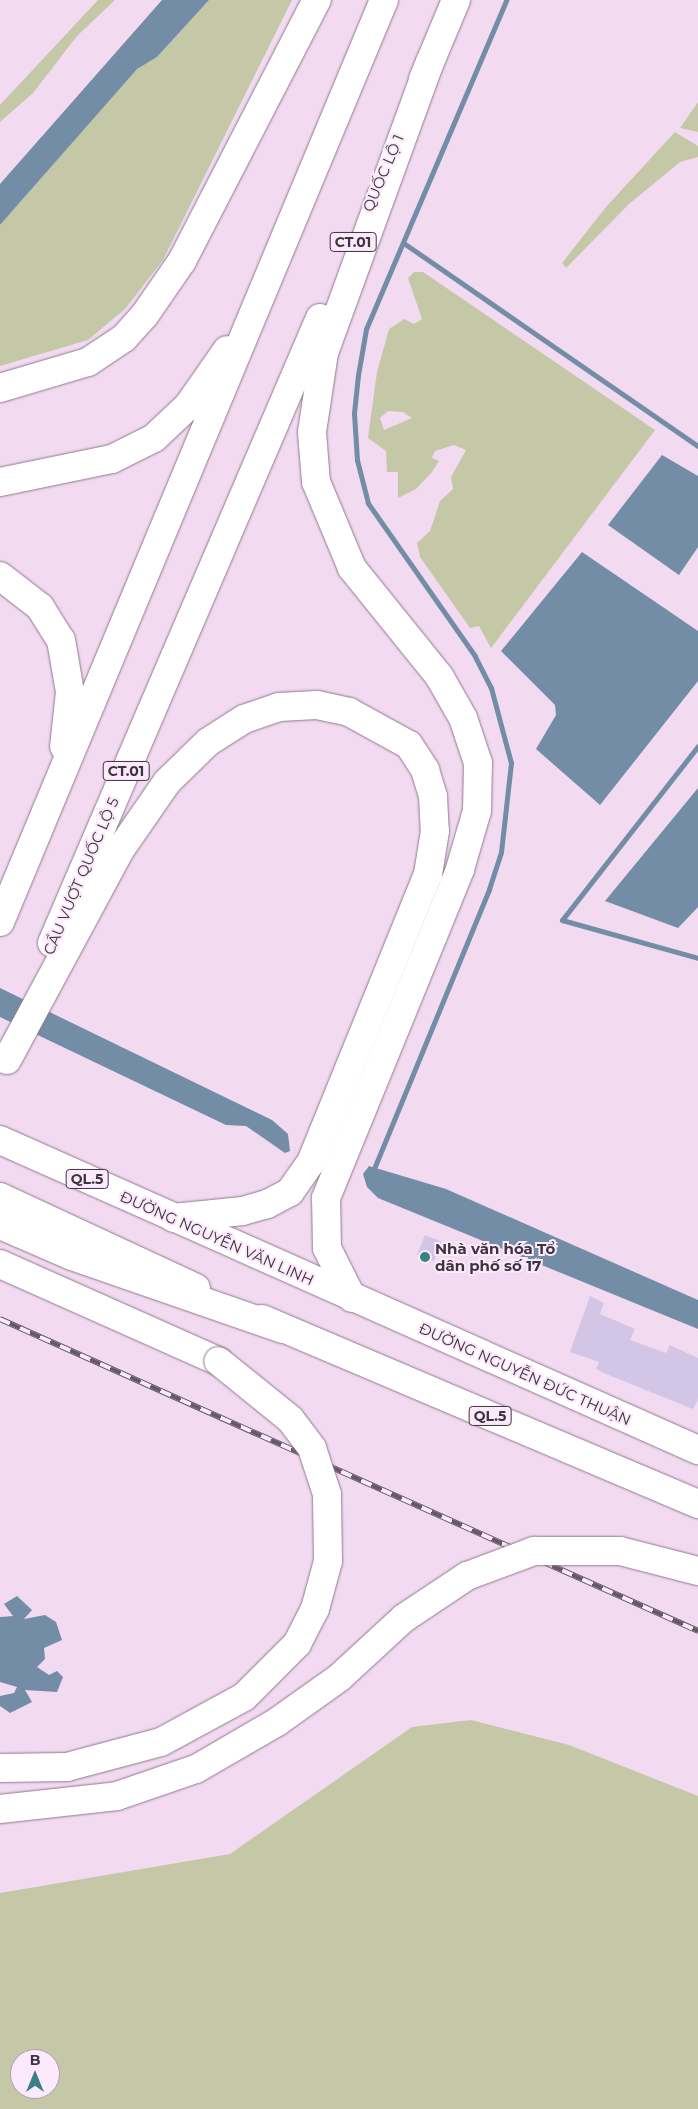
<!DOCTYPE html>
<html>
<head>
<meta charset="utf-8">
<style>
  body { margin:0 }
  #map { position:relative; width:698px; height:2109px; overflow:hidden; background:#f2daf1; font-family:Montserrat,sans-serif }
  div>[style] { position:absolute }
  .green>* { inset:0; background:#c4c8a7 }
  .water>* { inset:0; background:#728da5 }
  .stream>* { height:5px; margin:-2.5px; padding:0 2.5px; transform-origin:2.5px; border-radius:2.5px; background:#728da5 }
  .building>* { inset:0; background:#d2c5e6; transform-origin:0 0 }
  .roads { filter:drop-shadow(0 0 1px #8f798e) drop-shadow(0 0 1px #8f798e) }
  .secondary>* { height:28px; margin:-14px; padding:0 14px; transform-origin:14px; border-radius:14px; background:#fff }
  .trunk>* { height:28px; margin:-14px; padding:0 14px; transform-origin:14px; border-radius:14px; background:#fff }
  .motorway>* { height:28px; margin:-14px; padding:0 14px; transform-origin:14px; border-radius:14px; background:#fff }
  .rail>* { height:5.5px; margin-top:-2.75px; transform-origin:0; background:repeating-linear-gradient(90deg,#fce9fc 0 11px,#655965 0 22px); box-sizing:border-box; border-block:1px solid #655965 }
  .bridges { filter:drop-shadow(0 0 1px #8f798e) drop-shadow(0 0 1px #8f798e) }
  .motorway-bridge>* { height:28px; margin:-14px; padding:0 14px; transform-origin:14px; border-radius:14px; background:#fff }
  .dots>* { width:14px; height:14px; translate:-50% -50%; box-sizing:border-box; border:2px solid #fce9fc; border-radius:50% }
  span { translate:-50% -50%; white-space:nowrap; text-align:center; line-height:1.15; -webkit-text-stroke:4px #fce9fc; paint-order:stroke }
  .shield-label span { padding:1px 4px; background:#fce9fc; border:1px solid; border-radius:4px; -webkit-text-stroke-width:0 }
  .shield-label { font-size:14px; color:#3d343d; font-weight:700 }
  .street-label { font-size:15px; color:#3d343d }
  .poi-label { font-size:15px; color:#3d343d; font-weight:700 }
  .left { translate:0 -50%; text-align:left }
  .north { position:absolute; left:10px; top:2049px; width:50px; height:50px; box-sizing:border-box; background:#fce9fc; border:1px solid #b0a1b0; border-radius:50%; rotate:0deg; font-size:14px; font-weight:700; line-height:20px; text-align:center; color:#3d343d }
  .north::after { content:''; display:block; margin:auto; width:18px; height:22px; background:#388185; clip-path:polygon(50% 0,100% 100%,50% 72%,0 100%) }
</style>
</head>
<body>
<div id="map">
  <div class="green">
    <i style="clip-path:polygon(98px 0,115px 0,77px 36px,33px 93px,0 122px,0 105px)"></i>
    <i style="clip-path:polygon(209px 0,292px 0,163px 260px,125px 309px,88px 340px,0 366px,0 225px,137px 68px,157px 57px)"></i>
    <i style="clip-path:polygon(698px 102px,698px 132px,680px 128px)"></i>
    <i style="clip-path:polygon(675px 132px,698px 146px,698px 157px,680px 162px,629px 204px,566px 268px,562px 263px,606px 207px)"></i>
    <i style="clip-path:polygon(evenodd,414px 272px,423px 272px,655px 430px,491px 648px,479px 626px,470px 628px,420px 557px,417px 543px,430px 531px,440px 501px,453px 489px,451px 477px,466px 450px,454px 445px,435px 451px,432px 458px,439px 461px,432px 472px,416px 489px,398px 498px,398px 472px,387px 472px,386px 451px,368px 438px,377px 372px,389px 329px,404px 319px,414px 324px,422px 319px,408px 278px,414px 272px,388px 411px,403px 412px,412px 418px,384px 430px,380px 418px,388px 411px)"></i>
    <i style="clip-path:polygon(evenodd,471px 1720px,569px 1745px,698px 1796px,698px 2109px,0 2109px,0 1893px,230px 1854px,412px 1727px,471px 1720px,20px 2059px,50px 2059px,50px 2089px,20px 2089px,20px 2059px)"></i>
  </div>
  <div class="water">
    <i style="clip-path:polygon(162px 0,209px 0,157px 57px,137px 69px,0 225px,0 184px)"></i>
    <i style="clip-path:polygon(662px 455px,698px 476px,698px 547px,679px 575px,608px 525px)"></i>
    <i style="clip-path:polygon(582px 552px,698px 631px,698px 681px,600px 805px,536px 749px,556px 715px,555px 705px,501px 651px)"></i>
    <i style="clip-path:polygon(698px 788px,698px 907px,678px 928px,605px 901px)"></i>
    <i style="clip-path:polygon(0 988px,272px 1120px,288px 1134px,290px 1151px,285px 1153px,246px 1126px,226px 1125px,0 1017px)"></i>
    <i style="clip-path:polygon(369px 1166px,446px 1189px,698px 1300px,698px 1329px,378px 1198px,367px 1187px,363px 1174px)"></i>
    <i style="clip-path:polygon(17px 1596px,32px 1610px,24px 1619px,45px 1615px,56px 1622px,62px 1640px,44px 1648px,45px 1659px,37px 1667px,49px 1675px,57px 1671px,63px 1677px,57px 1692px,25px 1690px,32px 1702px,10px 1713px,0 1706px,0 1696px,14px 1693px,17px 1687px,0 1682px,0 1617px,13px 1616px,4px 1604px)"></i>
  </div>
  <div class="stream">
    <i style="left:405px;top:244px;width:356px;rotate:34.6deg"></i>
    <i style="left:698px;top:746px;width:221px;rotate:128deg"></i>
    <i style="left:562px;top:920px;width:141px;rotate:15.6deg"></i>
    <i style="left:373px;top:1171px;width:305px;rotate:-67.6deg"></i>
    <i style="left:489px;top:889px;width:39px;rotate:-72deg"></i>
    <i style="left:501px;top:852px;width:90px;rotate:-83.6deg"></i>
    <i style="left:511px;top:763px;width:78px;rotate:-104.9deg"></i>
    <i style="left:491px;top:688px;width:36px;rotate:-117deg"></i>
    <i style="left:475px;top:656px;width:187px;rotate:-125deg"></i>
    <i style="left:368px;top:503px;width:44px;rotate:-104.3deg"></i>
    <i style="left:357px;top:460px;width:47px;rotate:-93.7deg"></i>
    <i style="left:354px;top:413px;width:38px;rotate:-84deg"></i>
    <i style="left:358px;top:375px;width:47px;rotate:-80.1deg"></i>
    <i style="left:366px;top:329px;width:358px;rotate:-66.9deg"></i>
  </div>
  <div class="building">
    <i style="left:425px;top:1235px;width:18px;height:21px;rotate:22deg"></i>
    <i style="clip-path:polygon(590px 1296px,604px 1303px,600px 1314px,635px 1329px,630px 1340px,666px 1353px,670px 1345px,698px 1358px,698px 1399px,693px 1409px,606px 1374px,596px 1369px,599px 1362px,570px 1352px)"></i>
  </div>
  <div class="roads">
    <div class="secondary">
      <i style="left:0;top:388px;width:92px;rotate:-16.5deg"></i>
      <i style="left:88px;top:362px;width:43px;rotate:-33.7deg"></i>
      <i style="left:124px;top:338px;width:30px;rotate:-48deg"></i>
      <i style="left:144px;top:316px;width:67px;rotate:-55.4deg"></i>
      <i style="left:182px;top:261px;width:294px;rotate:-62.7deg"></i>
    </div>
    <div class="trunk">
      <i style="left:0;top:1140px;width:764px;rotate:23.95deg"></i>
      <i style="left:0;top:1197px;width:216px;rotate:24.9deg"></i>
      <i style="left:262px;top:1319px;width:474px;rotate:23deg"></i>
    </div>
    <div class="motorway">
      <i style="left:423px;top:79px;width:86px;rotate:-67.3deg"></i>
      <i style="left:0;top:482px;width:114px;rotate:-11.6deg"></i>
      <i style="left:112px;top:459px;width:47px;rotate:-26.6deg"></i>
      <i style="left:154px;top:438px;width:47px;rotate:-43.3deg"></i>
      <i style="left:188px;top:406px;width:68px;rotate:-55.1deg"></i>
      <i style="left:0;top:576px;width:51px;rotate:37.8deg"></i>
      <i style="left:40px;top:607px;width:39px;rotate:58deg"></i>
      <i style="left:61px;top:640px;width:53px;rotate:80.2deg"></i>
      <i style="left:70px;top:692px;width:55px;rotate:96.2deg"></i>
      <i style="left:0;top:922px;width:999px;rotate:-67.39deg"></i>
      <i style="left:52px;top:943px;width:680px;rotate:-66.79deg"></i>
      <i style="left:7px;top:1060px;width:238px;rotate:-61.7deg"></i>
      <i style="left:120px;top:850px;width:83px;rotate:-55.3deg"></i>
      <i style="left:167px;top:782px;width:57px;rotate:-44.3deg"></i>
      <i style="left:208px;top:742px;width:43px;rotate:-32.6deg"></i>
      <i style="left:244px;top:719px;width:37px;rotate:-19deg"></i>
      <i style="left:279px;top:707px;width:38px;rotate:-3deg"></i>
      <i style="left:317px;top:705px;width:33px;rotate:12deg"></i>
      <i style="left:349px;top:712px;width:68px;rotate:28.8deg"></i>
      <i style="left:409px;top:745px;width:30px;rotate:57deg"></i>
      <i style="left:425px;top:770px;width:28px;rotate:73deg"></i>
      <i style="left:433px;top:797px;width:34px;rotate:87deg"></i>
      <i style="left:435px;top:831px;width:44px;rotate:99.2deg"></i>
      <i style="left:428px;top:874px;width:311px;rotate:112.1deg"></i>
      <i style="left:311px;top:1162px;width:37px;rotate:125deg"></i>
      <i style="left:290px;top:1192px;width:26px;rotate:152deg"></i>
      <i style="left:267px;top:1204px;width:25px;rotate:164deg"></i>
      <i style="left:243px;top:1211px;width:70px;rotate:174.3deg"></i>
      <i style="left:0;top:1225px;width:78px;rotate:23.3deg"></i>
      <i style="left:72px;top:1256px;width:223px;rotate:19.1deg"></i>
      <i style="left:0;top:1264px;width:239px;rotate:24deg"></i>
      <i style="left:352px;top:1298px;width:56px;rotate:-116.6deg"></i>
      <i style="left:327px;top:1248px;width:50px;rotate:-91.1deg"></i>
      <i style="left:326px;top:1198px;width:355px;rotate:-67.8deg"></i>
      <i style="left:460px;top:869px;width:60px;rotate:-73.7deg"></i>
      <i style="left:477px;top:811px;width:48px;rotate:-88.8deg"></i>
      <i style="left:478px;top:763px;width:47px;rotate:-108.4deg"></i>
      <i style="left:463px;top:718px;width:48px;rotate:-119.7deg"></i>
      <i style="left:439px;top:676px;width:139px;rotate:-128.9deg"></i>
      <i style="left:352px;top:568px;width:93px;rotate:-112.7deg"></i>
      <i style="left:316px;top:482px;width:50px;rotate:-94.6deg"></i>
      <i style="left:312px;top:432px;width:80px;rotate:-81.4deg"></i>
      <i style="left:324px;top:353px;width:310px;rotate:-70deg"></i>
    </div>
  </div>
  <div class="rail">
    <i style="left:0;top:1319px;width:765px;rotate:24.08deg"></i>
  </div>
  <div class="bridges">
    <div class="motorway-bridge">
      <i style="left:0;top:1768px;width:67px;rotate:-0.9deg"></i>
      <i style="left:67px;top:1767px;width:97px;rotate:-14.9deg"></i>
      <i style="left:161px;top:1742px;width:94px;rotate:-28.5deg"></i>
      <i style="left:244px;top:1697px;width:75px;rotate:-45deg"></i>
      <i style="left:297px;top:1644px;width:39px;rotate:-63deg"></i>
      <i style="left:315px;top:1609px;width:50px;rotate:-74.8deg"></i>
      <i style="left:328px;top:1561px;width:67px;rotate:-90.9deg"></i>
      <i style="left:327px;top:1494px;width:48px;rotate:-108.1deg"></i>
      <i style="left:312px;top:1448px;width:36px;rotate:-127deg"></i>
      <i style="left:290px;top:1419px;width:92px;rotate:-141.1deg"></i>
      <i style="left:0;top:1809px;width:118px;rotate:-6.3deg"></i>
      <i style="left:117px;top:1796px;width:83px;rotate:-18.9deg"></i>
      <i style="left:196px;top:1769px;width:94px;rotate:-30.1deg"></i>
      <i style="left:277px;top:1722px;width:77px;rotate:-35.5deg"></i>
      <i style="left:340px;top:1677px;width:87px;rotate:-42.7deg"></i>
      <i style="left:404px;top:1618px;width:76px;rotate:-33.7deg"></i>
      <i style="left:467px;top:1576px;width:72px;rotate:-20.5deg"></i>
      <i style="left:534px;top:1551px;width:86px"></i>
      <i style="left:620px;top:1551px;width:81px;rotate:14.4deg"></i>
    </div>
  </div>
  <div class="dots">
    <i style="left:425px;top:1257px;background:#388185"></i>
  </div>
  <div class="shield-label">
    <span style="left:353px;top:242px">CT.01</span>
    <span style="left:126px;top:771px">CT.01</span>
    <span style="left:87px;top:1179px">QL.5</span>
    <span style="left:490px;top:1416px">QL.5</span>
  </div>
  <div class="street-label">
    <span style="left:383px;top:173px;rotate:-67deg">QUỐC LỘ 1</span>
    <span style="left:81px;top:876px;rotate:-67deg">CẦU VƯỢT QUỐC LỘ 5</span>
    <span style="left:217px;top:1238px;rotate:24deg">ĐƯỜNG NGUYỄN VĂN LINH</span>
    <span style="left:525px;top:1374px;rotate:24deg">ĐƯỜNG NGUYỄN ĐỨC THUẬN</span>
  </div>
  <div class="poi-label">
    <span class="left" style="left:435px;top:1257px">Nhà văn hóa Tổ<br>dân phố số 17</span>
  </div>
  <div class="north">B</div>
</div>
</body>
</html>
